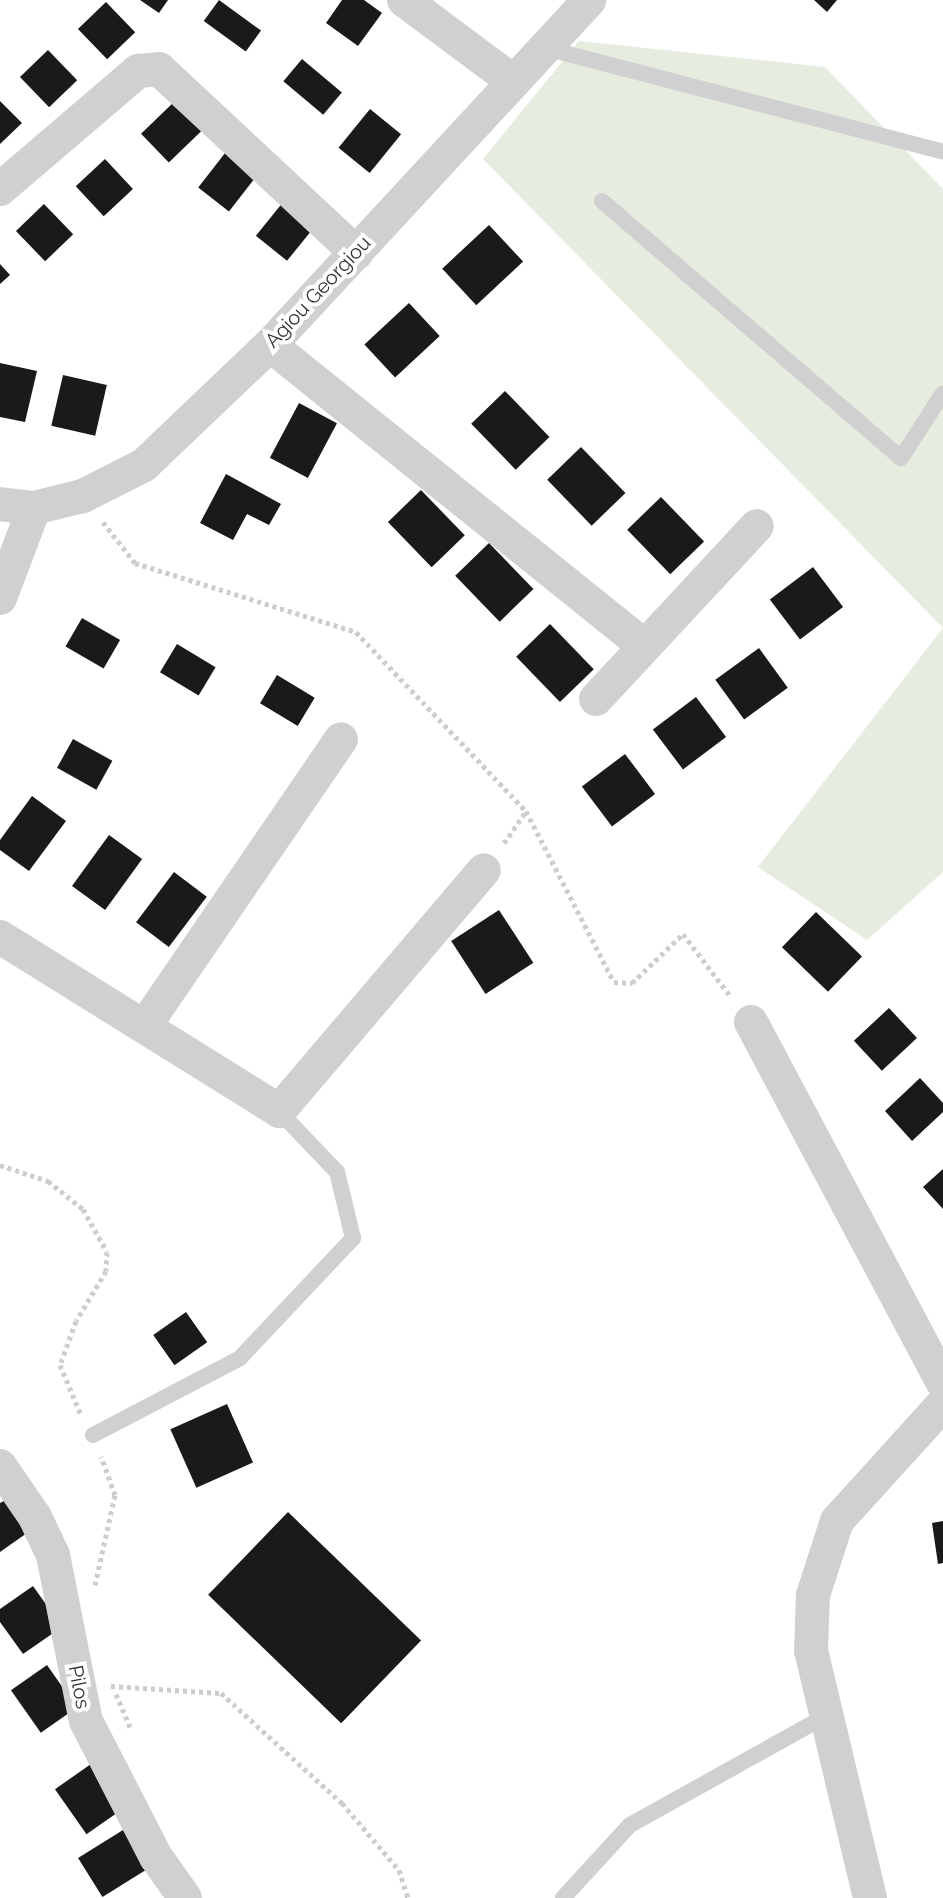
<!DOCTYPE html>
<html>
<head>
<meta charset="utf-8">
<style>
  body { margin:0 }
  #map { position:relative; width:943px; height:1898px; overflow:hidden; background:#fff; font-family:Raleway,sans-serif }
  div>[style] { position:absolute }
  .green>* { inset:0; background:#e6ecdf }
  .building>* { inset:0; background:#1a1a1a; transform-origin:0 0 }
  .path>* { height:5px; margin-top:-2.5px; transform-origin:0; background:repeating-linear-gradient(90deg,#cdcdcd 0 4px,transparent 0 8px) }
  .lane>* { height:16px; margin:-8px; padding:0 8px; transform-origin:8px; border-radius:8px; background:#d0d0d0 }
  .street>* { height:34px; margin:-17px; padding:0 17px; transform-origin:17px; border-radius:17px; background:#d0d0d0 }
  span { translate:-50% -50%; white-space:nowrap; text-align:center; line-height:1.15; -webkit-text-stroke:8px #fff; paint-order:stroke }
  .street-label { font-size:20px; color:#333 }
</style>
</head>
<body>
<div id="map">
  <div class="green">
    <i style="clip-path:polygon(579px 41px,825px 67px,943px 189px,943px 872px,867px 940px,758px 867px,943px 628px,483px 159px)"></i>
  </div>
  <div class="building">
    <i style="clip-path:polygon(140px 0,168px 0,159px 13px)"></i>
    <i style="left:219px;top:0;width:52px;height:26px;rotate:36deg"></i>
    <i style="clip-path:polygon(342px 0,364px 0,382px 13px,358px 46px,326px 23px)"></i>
    <i style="clip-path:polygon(814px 0,837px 0,827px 12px)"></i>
    <i style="left:106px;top:2px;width:42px;height:39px;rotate:46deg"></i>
    <i style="left:48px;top:50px;width:42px;height:39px;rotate:46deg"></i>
    <i style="left:302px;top:59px;width:52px;height:29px;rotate:40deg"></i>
    <i style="left:177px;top:99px;width:40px;height:50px;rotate:46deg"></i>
    <i style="clip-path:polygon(0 101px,22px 123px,0 144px)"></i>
    <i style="left:370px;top:109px;width:40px;height:50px;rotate:39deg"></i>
    <i style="left:229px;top:148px;width:39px;height:50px;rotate:38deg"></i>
    <i style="left:105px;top:159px;width:41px;height:40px;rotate:47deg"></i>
    <i style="left:288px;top:196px;width:40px;height:51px;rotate:39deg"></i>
    <i style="left:44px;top:204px;width:42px;height:39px;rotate:46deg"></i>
    <i style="left:489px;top:225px;width:50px;height:64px;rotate:47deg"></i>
    <i style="clip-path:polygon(0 264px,10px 275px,0 284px)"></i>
    <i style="left:409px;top:303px;width:45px;height:61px;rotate:47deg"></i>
    <i style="clip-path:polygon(0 363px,37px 371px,25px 422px,0 417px)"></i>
    <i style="left:63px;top:375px;width:45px;height:52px;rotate:13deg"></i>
    <i style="left:505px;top:391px;width:64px;height:47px;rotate:46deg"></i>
    <i style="left:299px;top:403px;width:43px;height:62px;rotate:28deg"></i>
    <i style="left:581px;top:447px;width:64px;height:47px;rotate:46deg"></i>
    <i style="clip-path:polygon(226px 474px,281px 504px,269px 525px,247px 514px,233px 540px,200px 523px)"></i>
    <i style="left:421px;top:490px;width:63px;height:46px;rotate:46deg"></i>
    <i style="left:661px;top:497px;width:62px;height:47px;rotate:46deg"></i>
    <i style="left:489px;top:543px;width:64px;height:47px;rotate:46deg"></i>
    <i style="left:813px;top:567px;width:50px;height:54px;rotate:53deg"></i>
    <i style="left:82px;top:618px;width:44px;height:33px;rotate:30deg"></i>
    <i style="left:550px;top:624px;width:63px;height:47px;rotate:46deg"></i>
    <i style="left:177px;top:644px;width:45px;height:33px;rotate:31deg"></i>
    <i style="left:759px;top:648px;width:49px;height:54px;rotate:54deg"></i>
    <i style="left:277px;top:675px;width:44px;height:33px;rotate:31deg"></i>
    <i style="left:696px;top:697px;width:50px;height:54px;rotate:53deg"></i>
    <i style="left:73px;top:739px;width:45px;height:33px;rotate:29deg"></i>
    <i style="left:625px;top:754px;width:50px;height:54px;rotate:53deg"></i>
    <i style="clip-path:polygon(32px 796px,66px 821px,29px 871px,0 850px,0 840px)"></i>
    <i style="left:109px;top:835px;width:41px;height:63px;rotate:36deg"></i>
    <i style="left:174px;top:872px;width:41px;height:63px;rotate:37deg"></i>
    <i style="left:499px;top:910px;width:63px;height:57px;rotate:57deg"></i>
    <i style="left:816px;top:912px;width:64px;height:49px;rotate:44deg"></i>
    <i style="left:889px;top:1008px;width:41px;height:48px;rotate:47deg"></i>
    <i style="clip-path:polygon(920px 1078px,943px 1103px,943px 1112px,912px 1141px,885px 1111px)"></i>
    <i style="clip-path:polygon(943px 1169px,943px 1209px,923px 1187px)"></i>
    <i style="left:186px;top:1312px;width:37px;height:40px;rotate:55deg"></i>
    <i style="left:227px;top:1404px;width:64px;height:62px;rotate:66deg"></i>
    <i style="clip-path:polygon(4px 1501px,27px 1533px,0 1552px,0 1503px)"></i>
    <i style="left:288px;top:1512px;width:185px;height:115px;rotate:44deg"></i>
    <i style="clip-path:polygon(943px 1521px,943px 1563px,938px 1564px,932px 1523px)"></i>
    <i style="clip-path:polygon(33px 1586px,62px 1627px,23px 1654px,0 1622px,0 1609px)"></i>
    <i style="left:47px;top:1665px;width:52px;height:44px;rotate:55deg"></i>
    <i style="left:91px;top:1764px;width:55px;height:44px;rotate:55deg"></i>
    <i style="left:123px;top:1830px;width:46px;height:53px;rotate:58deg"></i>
  </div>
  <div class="path">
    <i style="left:103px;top:522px;width:52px;rotate:52deg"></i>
    <i style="left:135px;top:563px;width:232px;rotate:17.3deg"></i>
    <i style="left:356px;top:632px;width:247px;rotate:46.5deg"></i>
    <i style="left:526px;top:811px;width:192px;rotate:62.8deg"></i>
    <i style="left:614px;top:982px;width:18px;rotate:3deg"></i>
    <i style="left:632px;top:983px;width:71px;rotate:-43.9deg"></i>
    <i style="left:683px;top:934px;width:79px;rotate:52.7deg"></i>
    <i style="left:504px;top:843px;width:39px;rotate:-55deg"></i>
    <i style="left:0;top:1165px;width:51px;rotate:18.4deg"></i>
    <i style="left:48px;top:1181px;width:45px;rotate:38.7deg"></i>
    <i style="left:83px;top:1209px;width:49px;rotate:60.8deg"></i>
    <i style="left:107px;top:1252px;width:19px;rotate:93deg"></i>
    <i style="left:106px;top:1271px;width:58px;rotate:121deg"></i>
    <i style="left:76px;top:1321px;width:47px;rotate:110deg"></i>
    <i style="left:60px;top:1365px;width:54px;rotate:67.2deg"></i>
    <i style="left:95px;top:1585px;width:92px;rotate:-77.5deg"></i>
    <i style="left:115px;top:1495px;width:41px;rotate:-109.7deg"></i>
    <i style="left:111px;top:1686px;width:110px;rotate:3.6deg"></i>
    <i style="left:221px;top:1693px;width:164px;rotate:42.3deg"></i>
    <i style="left:342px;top:1803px;width:88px;rotate:49.6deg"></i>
    <i style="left:399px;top:1870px;width:29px;rotate:72deg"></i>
    <i style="left:116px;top:1694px;width:38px;rotate:67deg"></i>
  </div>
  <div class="lane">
    <i style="left:545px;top:48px;width:411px;rotate:14.6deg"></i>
    <i style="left:602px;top:201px;width:394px;rotate:40.7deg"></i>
    <i style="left:901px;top:458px;width:77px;rotate:-57.1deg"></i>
    <i style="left:93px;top:1435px;width:166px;rotate:-27.6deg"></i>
    <i style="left:240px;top:1358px;width:165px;rotate:-46.7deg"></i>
    <i style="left:353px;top:1238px;width:68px;rotate:-103.6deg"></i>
    <i style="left:337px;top:1172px;width:84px;rotate:-133.6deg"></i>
    <i style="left:563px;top:1898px;width:99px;rotate:-47.5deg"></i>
    <i style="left:630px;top:1825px;width:224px;rotate:-29.1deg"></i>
  </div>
  <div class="street">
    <i style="left:404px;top:0;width:137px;rotate:36.7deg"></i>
    <i style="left:0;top:189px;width:182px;rotate:-40.5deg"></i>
    <i style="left:138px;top:71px;width:21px;rotate:-5deg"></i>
    <i style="left:159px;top:69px;width:270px;rotate:43deg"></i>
    <i style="left:270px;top:345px;width:480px;rotate:38.8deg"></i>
    <i style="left:0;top:504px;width:34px;rotate:7deg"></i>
    <i style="left:34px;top:508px;width:50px;rotate:-13.8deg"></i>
    <i style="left:83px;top:496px;width:68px;rotate:-26.9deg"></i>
    <i style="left:144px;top:465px;width:174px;rotate:-43.6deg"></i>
    <i style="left:270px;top:345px;width:470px;rotate:-47.2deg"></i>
    <i style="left:0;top:598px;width:96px;rotate:-69.3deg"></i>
    <i style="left:596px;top:699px;width:236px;rotate:-47.1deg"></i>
    <i style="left:0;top:937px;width:329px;rotate:31.9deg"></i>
    <i style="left:279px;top:1111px;width:316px;rotate:-49.6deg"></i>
    <i style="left:751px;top:1022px;width:409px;rotate:62deg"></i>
    <i style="left:146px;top:1024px;width:345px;rotate:-55.6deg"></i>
    <i style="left:0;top:1466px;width:62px;rotate:55.5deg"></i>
    <i style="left:35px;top:1517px;width:42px;rotate:64.7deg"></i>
    <i style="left:53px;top:1555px;width:169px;rotate:78.8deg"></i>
    <i style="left:86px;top:1721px;width:153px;rotate:62.8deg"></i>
    <i style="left:156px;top:1857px;width:50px;rotate:54.7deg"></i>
    <i style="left:870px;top:1898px;width:254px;rotate:-103.4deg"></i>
    <i style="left:811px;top:1651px;width:56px;rotate:-88deg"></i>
    <i style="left:813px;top:1595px;width:78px;rotate:-72deg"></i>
    <i style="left:837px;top:1521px;width:158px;rotate:-47.8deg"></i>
  </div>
  <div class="street-label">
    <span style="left:318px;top:292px;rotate:-47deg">Agiou Georgiou</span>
    <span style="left:79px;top:1687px;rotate:79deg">Pilos</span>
  </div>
</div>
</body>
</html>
